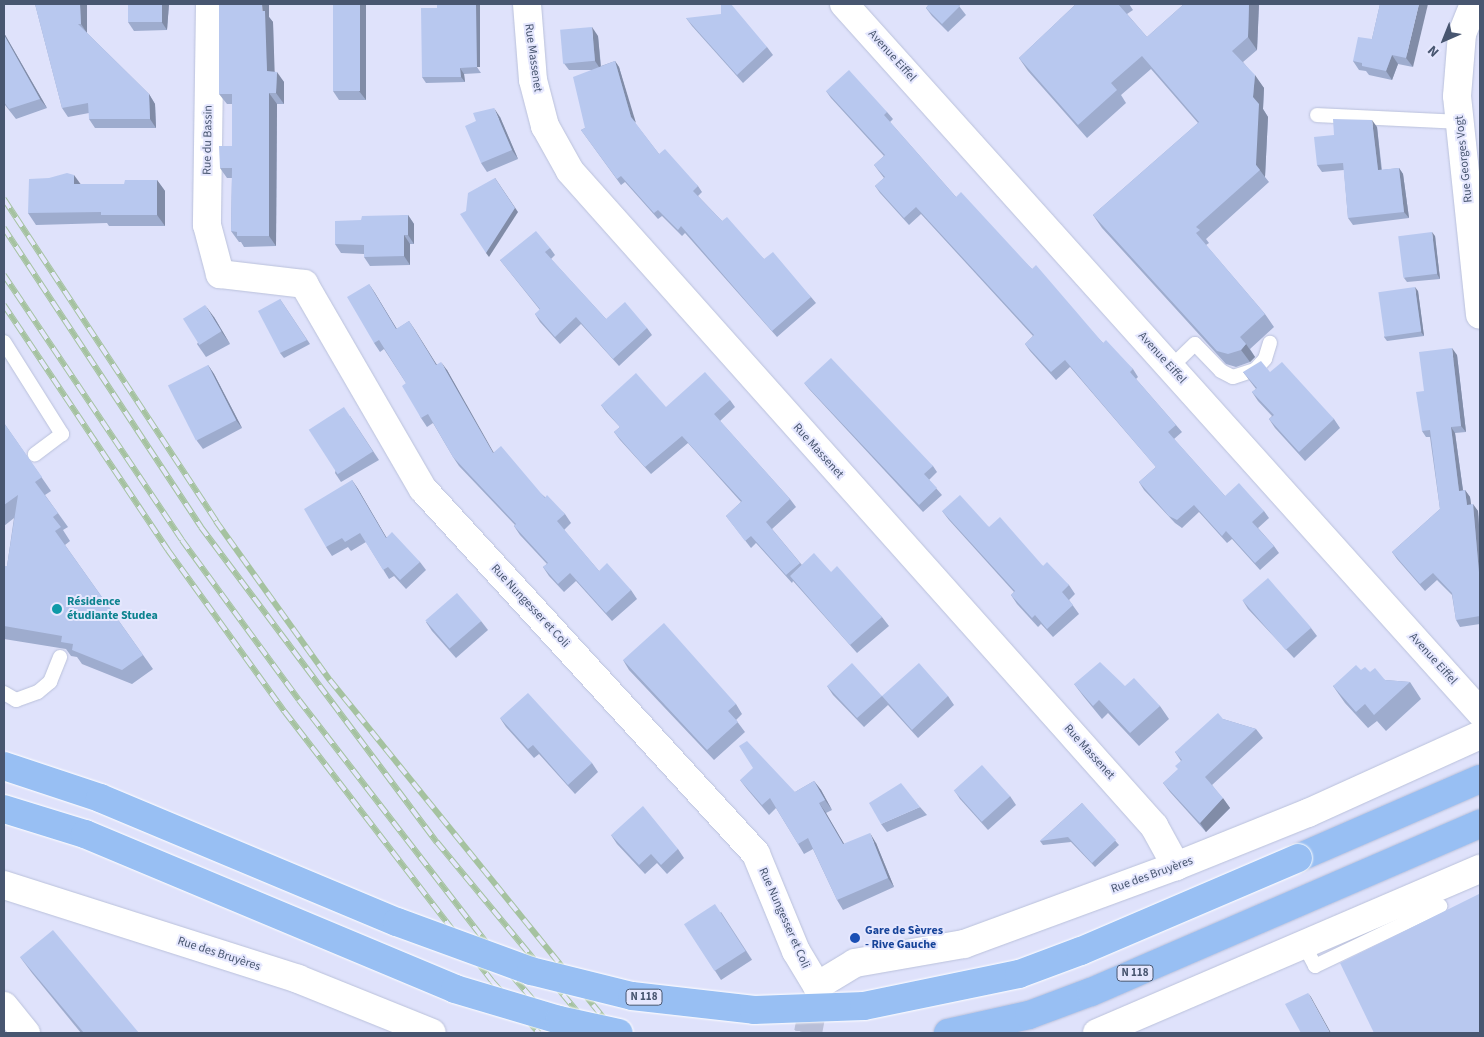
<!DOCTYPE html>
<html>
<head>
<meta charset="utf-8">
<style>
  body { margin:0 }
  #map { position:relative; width:1484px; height:1037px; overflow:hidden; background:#dfe2fb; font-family:"Source Sans 3",sans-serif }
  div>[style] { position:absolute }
  .secondary-tunnel>* { height:28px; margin-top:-14px; transform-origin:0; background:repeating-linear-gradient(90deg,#b9bfd8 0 28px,transparent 0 42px) }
  .roads { filter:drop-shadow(0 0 1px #bac1db) drop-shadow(0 0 1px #bac1db) }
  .lane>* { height:14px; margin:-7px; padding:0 7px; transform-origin:7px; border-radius:7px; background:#fff }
  .street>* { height:28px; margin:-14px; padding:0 14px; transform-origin:14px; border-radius:14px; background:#fff }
  .secondary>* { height:28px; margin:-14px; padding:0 14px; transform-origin:14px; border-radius:14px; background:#fff }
  .highway>* { height:28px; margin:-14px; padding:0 14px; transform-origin:14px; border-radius:14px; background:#98bff3 }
  .rail>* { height:5.5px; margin-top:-2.75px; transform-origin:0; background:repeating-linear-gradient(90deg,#e5e7fe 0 11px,#a5c2a0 0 22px); box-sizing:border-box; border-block:1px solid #a5c2a0 }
  .bridges { filter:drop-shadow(0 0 1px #fff) drop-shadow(0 0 1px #fff) }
  .highway-bridge>* { height:28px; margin:-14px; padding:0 14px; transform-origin:14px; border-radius:14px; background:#98bff3 }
  .wall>* { inset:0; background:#9eacce; transform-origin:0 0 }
  .shaded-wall>* { inset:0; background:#818ca7; transform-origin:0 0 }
  .building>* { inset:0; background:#b8c8ef; transform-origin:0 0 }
  .dots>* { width:14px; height:14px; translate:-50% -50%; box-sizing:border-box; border:2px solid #e5e7fe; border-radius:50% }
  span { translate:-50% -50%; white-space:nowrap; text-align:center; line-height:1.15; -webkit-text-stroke:4px #e5e7fe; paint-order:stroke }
  .shield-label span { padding:1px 4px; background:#e5e7fe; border:1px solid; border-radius:4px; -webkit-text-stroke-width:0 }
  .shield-label { font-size:11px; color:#485670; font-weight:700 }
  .street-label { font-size:12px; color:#485670 }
  .culture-label { font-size:12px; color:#0d838f; font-weight:700 }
  .left { translate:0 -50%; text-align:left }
  .transit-label { font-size:12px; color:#164399; font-weight:700 }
  .frame { position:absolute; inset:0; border:5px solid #485670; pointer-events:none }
  .north { position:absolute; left:1419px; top:15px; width:50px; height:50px; -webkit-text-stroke:4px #e5e7fe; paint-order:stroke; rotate:224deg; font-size:14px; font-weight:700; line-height:20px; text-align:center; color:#485670 }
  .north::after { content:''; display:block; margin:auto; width:18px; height:22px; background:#485670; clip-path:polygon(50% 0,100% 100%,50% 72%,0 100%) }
</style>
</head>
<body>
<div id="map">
  <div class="secondary-tunnel">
    <i style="left:808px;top:1033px;width:48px;rotate:-79.2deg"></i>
  </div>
  <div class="roads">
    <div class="lane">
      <i style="left:1317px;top:115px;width:143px;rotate:2.8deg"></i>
      <i style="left:4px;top:342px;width:109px;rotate:57.8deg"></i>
      <i style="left:62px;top:434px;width:34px;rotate:143deg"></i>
      <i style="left:1171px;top:367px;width:33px;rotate:-44deg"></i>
      <i style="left:1195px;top:344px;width:37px;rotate:46deg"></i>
      <i style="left:1221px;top:371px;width:13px;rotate:27deg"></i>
      <i style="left:1233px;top:377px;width:23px;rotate:-18deg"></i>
      <i style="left:1255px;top:370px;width:15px;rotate:-48deg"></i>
      <i style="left:1265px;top:359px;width:17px;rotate:-73deg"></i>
      <i style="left:4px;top:693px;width:14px;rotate:30deg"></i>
      <i style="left:16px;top:700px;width:23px;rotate:-20deg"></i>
      <i style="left:38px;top:692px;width:16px;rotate:-40deg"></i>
      <i style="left:50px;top:682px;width:27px;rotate:-68deg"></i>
      <i style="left:1303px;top:943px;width:26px;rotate:62deg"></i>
      <i style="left:1315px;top:966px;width:139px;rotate:-25.6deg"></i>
    </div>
    <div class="street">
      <i style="left:210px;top:4px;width:221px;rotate:90.8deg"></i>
      <i style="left:207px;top:225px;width:51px;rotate:75.1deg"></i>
      <i style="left:220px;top:274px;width:85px;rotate:6.8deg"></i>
      <i style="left:304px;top:284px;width:237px;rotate:59.9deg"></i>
      <i style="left:423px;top:489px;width:494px;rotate:47.6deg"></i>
      <i style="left:756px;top:854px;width:105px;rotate:67.6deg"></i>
      <i style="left:796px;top:951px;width:41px;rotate:59deg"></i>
      <i style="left:527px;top:4px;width:76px;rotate:85.5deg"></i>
      <i style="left:533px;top:80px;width:48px;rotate:75.4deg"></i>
      <i style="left:545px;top:126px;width:51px;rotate:60.9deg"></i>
      <i style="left:570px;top:171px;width:878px;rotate:48.28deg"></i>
      <i style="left:1154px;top:826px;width:46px;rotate:61.2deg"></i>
      <i style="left:844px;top:4px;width:952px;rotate:48.07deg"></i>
      <i style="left:1474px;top:4px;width:32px;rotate:112deg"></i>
      <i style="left:1462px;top:34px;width:62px;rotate:94.6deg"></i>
      <i style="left:1457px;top:96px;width:220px;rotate:84deg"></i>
      <i style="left:4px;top:1006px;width:35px;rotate:51deg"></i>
      <i style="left:1097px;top:1033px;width:417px;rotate:-23.2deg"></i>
    </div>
    <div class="secondary">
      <i style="left:4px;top:885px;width:309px;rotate:17.7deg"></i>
      <i style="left:298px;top:979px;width:144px;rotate:21.9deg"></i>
      <i style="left:817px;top:986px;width:44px;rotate:-31.2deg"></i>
      <i style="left:855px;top:963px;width:111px;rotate:-9.9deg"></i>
      <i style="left:964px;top:944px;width:226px;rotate:-20.2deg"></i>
      <i style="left:1176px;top:866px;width:142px;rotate:-21.9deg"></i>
      <i style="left:1308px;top:813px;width:189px;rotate:-24.4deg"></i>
    </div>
    <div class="highway">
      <i style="left:1298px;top:858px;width:198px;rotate:-23.5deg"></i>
      <i style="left:948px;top:1033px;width:83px;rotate:-12.5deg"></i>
      <i style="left:1029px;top:1015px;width:66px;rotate:-20.4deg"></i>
      <i style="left:1091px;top:992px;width:424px;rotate:-23.4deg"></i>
    </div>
  </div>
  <div class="rail">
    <i style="left:4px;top:199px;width:386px;rotate:56.6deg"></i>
    <i style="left:216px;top:521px;width:196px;rotate:54.4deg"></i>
    <i style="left:330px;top:680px;width:454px;rotate:51deg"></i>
    <i style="left:4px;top:228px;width:358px;rotate:56.6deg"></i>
    <i style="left:201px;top:527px;width:394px;rotate:53.2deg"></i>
    <i style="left:437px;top:842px;width:248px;rotate:50.4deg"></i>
    <i style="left:4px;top:275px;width:319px;rotate:56.1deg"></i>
    <i style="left:182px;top:540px;width:198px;rotate:53.8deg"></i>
    <i style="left:299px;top:700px;width:345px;rotate:52.3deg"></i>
    <i style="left:510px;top:973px;width:79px;rotate:49.1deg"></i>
    <i style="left:4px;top:305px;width:295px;rotate:56.2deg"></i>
    <i style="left:168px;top:550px;width:200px;rotate:54.2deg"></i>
    <i style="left:285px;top:712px;width:339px;rotate:52.4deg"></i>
    <i style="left:492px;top:981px;width:70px;rotate:47.9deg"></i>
  </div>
  <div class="bridges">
    <div class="highway-bridge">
      <i style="left:4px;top:766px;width:101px;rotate:18.4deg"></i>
      <i style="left:100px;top:798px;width:322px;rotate:22.7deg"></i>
      <i style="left:397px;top:922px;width:143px;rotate:20.1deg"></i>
      <i style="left:531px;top:971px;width:104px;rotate:13.9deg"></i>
      <i style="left:632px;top:996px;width:123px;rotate:6.5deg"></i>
      <i style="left:754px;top:1010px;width:110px;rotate:-2.1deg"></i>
      <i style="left:864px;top:1006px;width:158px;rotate:-11.7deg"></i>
      <i style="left:1019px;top:974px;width:66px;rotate:-20.4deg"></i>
      <i style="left:1081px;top:951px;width:236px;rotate:-23.2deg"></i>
      <i style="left:4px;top:809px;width:85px;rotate:17.2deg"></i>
      <i style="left:85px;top:834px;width:401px;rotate:22.7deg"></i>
      <i style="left:455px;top:989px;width:109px;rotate:16.6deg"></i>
      <i style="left:559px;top:1020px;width:61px;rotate:12.2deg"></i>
    </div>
  </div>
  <div class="wall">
    <i style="clip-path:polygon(35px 4px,87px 4px,87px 33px,149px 94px,155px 104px,156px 128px,95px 128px,89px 119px,89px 113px,68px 117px,62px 108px)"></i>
    <i style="clip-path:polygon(128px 4px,169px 4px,167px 30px,134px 31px,128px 22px)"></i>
    <i style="clip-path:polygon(333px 4px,366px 4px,366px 100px,339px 100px,333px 91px)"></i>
    <i style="clip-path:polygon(929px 4px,961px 4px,959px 6px,966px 15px,948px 32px,932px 16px,926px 8px)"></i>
    <i style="clip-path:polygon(1076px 4px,1129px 4px,1133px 10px,1127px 14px,1147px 37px,1184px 4px,1259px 4px,1257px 50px,1243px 62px,1264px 88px,1263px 109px,1268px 117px,1265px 177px,1269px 182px,1206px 239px,1209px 243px,1206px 245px,1265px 314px,1274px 327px,1250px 349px,1255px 357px,1250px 362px,1236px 367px,1226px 364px,1102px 228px,1093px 215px,1198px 123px,1151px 69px,1121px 95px,1126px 103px,1087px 138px,1028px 71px,1019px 58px)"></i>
    <i style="clip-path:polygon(1380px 4px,1413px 67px,1398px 64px,1392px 80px,1369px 75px,1366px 71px,1359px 70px,1353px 61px,1372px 39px)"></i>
    <i style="clip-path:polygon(437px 8px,481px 73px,464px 74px,465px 82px,426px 83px,422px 77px)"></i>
    <i style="clip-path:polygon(269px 17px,273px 22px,274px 71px,284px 82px,284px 104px,277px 104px,276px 246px,244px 247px,241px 242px,239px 242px,231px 231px,232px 178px,227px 178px,220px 168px,232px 146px,232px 104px,227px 104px,219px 94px)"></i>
    <i style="clip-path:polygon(686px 18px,767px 47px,773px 55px,743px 83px,692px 26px)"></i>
    <i style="clip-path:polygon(4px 33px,47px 108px,16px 119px,5px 105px,4px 105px)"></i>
    <i style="clip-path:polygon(598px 36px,601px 66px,615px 61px,619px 67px,635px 123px,659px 154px,698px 186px,702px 192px,698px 196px,722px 221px,764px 259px,811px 297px,816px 303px,777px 337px,685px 233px,682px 236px,662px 216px,658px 219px,625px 182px,621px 185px,581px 130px,585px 128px,592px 70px,569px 70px,563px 62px)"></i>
    <i style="clip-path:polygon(826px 91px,887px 112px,893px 119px,890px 122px,956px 197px,1032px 269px,1103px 343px,1133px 369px,1138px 377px,1136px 379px,1176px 425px,1182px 432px,1174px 439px,1225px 496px,1264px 511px,1269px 518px,1258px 528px,1274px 546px,1279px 553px,1260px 570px,1232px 539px,1227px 543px,1199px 512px,1182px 528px,1175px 523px,1144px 490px,1139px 482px,1156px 467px,1070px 367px,1056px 380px,1030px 351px,1025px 344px,1033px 336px,921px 214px,909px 225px,880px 193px,875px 186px,884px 178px,874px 165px,884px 156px,831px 98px)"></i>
    <i style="clip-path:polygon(500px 117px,518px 159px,487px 172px,481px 163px)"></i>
    <i style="clip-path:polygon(1377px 127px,1382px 170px,1399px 168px,1403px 174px,1409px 218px,1353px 225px,1348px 218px,1344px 170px,1322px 172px,1317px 165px,1334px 135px)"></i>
    <i style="clip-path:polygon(157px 180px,165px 191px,165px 226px,109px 226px,107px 223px,36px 225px,28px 213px,80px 184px,124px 184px)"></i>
    <i style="clip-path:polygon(408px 215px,414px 224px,414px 244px,410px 244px,410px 265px,370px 266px,364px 257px,364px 254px,341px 253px,335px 244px,361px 220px)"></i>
    <i style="clip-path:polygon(1435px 236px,1440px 279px,1407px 282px,1404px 278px)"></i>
    <i style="clip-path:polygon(550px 248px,555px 255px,551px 259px,606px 319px,647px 328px,652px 335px,619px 366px,581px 324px,560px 344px,540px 322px,535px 314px,540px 310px,500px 260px)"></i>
    <i style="clip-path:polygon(369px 284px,397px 329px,409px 321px,436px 364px,447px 370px,493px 453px,565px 514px,571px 523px,564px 530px,599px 571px,631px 590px,637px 599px,612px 621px,576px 581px,564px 592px,549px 576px,543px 567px,547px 564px,520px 535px,514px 526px,515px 525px,459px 466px,453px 457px,433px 423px,427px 427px,421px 418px,406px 383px,384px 349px,380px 352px,374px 343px)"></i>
    <i style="clip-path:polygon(1418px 291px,1424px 336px,1387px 341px,1384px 337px)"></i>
    <i style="clip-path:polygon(280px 299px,310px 344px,284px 358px,280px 353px)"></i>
    <i style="clip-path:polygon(214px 317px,230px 344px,206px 357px,197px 344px)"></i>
    <i style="clip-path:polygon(1457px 355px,1466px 432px,1455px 433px,1463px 490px,1465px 490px,1470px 497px,1471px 504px,1478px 511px,1480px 540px,1480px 624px,1460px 627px,1456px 620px,1452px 595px,1437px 580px,1425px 591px,1397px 559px,1392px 552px,1440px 509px,1430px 437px,1426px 437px,1422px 431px,1424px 391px)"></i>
    <i style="clip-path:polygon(208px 365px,214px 374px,242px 428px,203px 449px,197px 441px)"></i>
    <i style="clip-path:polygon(1243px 372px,1270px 372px,1334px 419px,1340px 428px,1305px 461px,1275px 428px,1269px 419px,1272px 416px,1258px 401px,1252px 392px,1256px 389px)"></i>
    <i style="clip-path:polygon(804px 383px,933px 466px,937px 472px,929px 480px,942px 495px,923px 512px,809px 389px)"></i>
    <i style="clip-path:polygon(730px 400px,735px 407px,720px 421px,790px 499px,796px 507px,772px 529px,802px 565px,831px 572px,882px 617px,889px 626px,857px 653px,793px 581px,792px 583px,756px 543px,751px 548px,726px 516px,741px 502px,688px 443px,651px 474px,620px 440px,614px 432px,620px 427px,606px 412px,601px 405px,666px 407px)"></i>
    <i style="clip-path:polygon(350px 416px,379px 460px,341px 482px,335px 473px)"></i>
    <i style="clip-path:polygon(4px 423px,51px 491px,45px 495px,68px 527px,63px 530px,70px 541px,65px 545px,153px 669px,132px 684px,82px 664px,77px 657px,71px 656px,66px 649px,4px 639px,4px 566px,7px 566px,14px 518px,4px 526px)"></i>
    <i style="clip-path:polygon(352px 480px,358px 489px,386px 537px,420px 562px,426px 570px,406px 589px,394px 576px,389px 579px,366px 542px,351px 551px,348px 547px,332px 556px,326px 547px)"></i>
    <i style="clip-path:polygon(942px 511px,989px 527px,1069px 585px,1075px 594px,1069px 600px,1079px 614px,1053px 637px,1041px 624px,1038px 627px,1017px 604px,1011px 595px,1014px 592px,949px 520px)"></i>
    <i style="clip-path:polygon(1243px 601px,1311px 628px,1317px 636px,1294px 658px,1248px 609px)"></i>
    <i style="clip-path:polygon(481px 621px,488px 630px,456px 658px,432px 631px,426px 622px)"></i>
    <i style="clip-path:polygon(623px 660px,736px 704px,742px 714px,736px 720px,745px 732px,714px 760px,629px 670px)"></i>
    <i style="clip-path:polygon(1361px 670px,1370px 672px,1385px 680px,1410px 682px,1421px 699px,1386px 731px,1377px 721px,1368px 728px,1345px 703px,1333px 686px)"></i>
    <i style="clip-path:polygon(1074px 684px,1125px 686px,1160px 706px,1169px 719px,1139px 746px,1108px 713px,1102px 719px,1084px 697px)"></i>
    <i style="clip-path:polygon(827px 686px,882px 696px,948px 696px,954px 705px,918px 738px,888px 705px,864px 727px,833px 695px)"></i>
    <i style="clip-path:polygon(500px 718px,592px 763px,598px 772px,575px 794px,539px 754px,534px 758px,506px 727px)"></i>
    <i style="clip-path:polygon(1223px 719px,1256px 729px,1263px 738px,1212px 785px,1230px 808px,1206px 832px,1170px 792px,1163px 783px,1178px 770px,1181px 761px,1175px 752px)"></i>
    <i style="clip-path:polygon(740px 780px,795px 792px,814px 781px,821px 790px,832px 810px,826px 813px,844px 844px,876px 843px,894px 887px,843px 910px,837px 900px,813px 849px,804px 854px,798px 844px,776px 808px,769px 815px,747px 789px)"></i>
    <i style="clip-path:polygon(954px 790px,1010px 796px,1016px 805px,988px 830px,960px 799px)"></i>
    <i style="clip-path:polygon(1082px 803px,1119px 845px,1095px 867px,1071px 842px,1043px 845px,1040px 841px)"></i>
    <i style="clip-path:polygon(920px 807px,927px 815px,887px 832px,881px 824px)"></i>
    <i style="clip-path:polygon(611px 835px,678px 849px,684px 858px,667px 874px,657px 863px,645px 874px,617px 844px)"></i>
    <i style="left:721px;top:912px;width:57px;height:37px;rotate:57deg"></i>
    <i style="clip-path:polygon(20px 957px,139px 1033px,81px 1033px,32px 973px)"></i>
  </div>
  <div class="shaded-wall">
    <i style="clip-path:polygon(80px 4px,87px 4px,87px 33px,81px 24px)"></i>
    <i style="clip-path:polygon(162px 4px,169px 4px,167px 30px,161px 21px)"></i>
    <i style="clip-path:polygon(262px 4px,269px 4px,269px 17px,273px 22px,275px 82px,267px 71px)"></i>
    <i style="clip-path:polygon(360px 4px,366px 4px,366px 100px,359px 91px)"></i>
    <i style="left:476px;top:4px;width:4px;height:63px"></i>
    <i style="clip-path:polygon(1249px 4px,1259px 4px,1257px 50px,1248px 37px)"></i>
    <i style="clip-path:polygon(1419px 4px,1428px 4px,1413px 67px,1406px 58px)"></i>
    <i style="clip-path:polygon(592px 27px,598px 36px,601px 70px,595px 61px)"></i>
    <i style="clip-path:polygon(4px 33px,47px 108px,40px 99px,4px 35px)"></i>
    <i style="clip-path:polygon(1392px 55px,1398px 64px,1392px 80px,1386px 71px)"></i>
    <i style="clip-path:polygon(615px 61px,619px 67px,636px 123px,631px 117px)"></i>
    <i style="clip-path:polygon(460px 68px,464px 74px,465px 82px,461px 77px)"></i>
    <i style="clip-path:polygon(277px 72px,284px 82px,284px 104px,276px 93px)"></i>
    <i style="clip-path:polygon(1255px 75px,1264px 88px,1263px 109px,1268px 117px,1265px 177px,1256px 165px,1253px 97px)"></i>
    <i style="clip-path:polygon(269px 93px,277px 104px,276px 246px,269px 236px)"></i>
    <i style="clip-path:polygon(149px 94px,155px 104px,156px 128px,150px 119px)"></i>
    <i style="clip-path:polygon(494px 108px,500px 117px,518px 159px,512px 150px)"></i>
    <i style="clip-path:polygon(1372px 120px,1377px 127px,1382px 177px,1378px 170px)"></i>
    <i style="clip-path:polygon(1399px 168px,1403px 174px,1409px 218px,1404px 212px)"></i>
    <i style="clip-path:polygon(74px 175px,82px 186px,74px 184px)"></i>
    <i style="clip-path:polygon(495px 178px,518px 212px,489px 257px,486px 253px)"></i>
    <i style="clip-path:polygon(157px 180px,165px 191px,165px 226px,157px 215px)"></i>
    <i style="clip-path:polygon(408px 215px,414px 224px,414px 244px,408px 235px)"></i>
    <i style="clip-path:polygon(1432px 232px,1435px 236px,1440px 279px,1437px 274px)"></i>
    <i style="clip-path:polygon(404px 235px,410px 244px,410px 265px,404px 256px)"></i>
    <i style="clip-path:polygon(369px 284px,375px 293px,402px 338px,396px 329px)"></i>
    <i style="clip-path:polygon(1415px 287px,1418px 291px,1424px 336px,1421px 332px)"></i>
    <i style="clip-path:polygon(205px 305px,214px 317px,230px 344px,221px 331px)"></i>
    <i style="clip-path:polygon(409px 321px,415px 330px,442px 373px,436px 365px)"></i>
    <i style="clip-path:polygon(1246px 344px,1255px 357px,1250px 362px,1241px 350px)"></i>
    <i style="clip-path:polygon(1452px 348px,1457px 355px,1466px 432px,1461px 426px)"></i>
    <i style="clip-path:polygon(441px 362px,447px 370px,499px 462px,493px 453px)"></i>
    <i style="clip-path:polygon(208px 365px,214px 374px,242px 428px,236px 420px)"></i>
    <i style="clip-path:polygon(1451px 427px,1455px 433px,1464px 498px,1459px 491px)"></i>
    <i style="clip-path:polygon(352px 480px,358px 489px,392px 547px,386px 538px)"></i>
    <i style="clip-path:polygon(1465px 490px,1470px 497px,1472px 511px,1467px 505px)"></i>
    <i style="clip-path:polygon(1473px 504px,1478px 511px,1480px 540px,1480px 584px)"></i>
    <i style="clip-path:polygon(814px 781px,821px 790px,832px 810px,825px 800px)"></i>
    <i style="clip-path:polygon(1223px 798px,1230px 808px,1206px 832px,1200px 823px)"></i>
    <i style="clip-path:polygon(819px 803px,826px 813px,850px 854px,843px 844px)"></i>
    <i style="clip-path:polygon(870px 833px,876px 843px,894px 887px,888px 878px)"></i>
    <i style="clip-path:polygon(1308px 993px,1311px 997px,1331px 1033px,1330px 1033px)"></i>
  </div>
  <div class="building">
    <i style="clip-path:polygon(35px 4px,80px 4px,81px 24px,78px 24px,149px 94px,150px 119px,89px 119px,88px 103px,62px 108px)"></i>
    <i style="left:128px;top:4px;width:34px;height:18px"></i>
    <i style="clip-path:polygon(219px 4px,262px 4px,262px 11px,265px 11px,267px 71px,277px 72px,276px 93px,269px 93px,269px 236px,237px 236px,237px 232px,231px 231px,232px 168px,220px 168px,219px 146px,232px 146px,232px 94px,219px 94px)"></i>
    <i style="left:333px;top:4px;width:27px;height:87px"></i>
    <i style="clip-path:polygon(437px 4px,476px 4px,477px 67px,460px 68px,461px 77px,422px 77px,421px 8px,437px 8px)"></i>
    <i style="clip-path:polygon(721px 4px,731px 4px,767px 47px,737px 75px,686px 18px,721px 14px)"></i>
    <i style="clip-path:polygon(929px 4px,957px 4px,960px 6px,942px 24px,926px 8px)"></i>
    <i style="clip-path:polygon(1076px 4px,1118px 4px,1147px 37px,1184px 4px,1249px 4px,1248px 37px,1232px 51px,1255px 75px,1253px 97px,1259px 104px,1256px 165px,1260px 170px,1196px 227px,1200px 230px,1196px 233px,1265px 314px,1240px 337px,1246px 344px,1241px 350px,1228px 354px,1217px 351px,1093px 215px,1199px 122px,1142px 56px,1111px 83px,1117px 90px,1078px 125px,1019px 58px)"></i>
    <i style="clip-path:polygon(1380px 4px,1419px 4px,1406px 58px,1392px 55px,1386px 71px,1362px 66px,1362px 63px,1353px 61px,1358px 37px,1372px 39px)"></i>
    <i style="left:592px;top:27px;width:34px;height:32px;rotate:85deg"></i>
    <i style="clip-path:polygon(4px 35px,40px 99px,9px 109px,4px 102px)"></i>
    <i style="clip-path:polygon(615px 61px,631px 117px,659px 154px,665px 149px,698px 186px,693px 191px,722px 221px,727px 217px,764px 259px,773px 252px,811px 297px,772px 331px,681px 226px,678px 230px,658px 210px,654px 213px,621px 176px,617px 179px,581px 130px,585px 128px,573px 77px)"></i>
    <i style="clip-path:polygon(849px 70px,887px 112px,884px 115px,956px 197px,961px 192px,1032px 269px,1036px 265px,1103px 343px,1106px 340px,1133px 369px,1130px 372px,1176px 425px,1168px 432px,1225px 496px,1239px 483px,1264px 511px,1252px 522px,1274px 546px,1255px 563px,1226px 531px,1222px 536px,1194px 505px,1177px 520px,1169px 516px,1139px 482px,1156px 467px,1065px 360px,1051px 372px,1025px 344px,1034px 335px,916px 207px,904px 218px,875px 186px,885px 177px,874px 165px,885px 155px,826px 91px)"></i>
    <i style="clip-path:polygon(494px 108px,512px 150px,481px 163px,465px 126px,476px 121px,473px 113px)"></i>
    <i style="clip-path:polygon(1333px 119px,1372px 120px,1378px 170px,1399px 168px,1404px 212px,1348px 218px,1343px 163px,1317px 165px,1314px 137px,1334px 135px)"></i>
    <i style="clip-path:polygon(67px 173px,74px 175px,74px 184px,124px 184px,125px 180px,157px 180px,157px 215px,101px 215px,101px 212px,28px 213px,29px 179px,49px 178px)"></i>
    <i style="clip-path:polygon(495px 178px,515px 208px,486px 253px,460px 214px,466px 211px,468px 193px)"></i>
    <i style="clip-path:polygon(408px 215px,408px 235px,404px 235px,404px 256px,364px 257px,364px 245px,335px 244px,335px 221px,361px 220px,362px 216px)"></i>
    <i style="clip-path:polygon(536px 231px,550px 248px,545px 252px,606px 319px,625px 302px,647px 328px,613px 359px,576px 317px,555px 337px,535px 314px,540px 309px,500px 260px)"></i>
    <i style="left:1432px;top:232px;width:42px;height:34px;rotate:83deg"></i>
    <i style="clip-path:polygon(369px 284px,396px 329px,409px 321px,436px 365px,441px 362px,493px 453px,501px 446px,545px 498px,547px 495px,565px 514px,557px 521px,599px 571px,607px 563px,631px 590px,606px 613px,570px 573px,558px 584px,543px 567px,548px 563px,514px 526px,516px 524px,453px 457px,428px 414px,421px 418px,402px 386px,406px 383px,379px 340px,374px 343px,347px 297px)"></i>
    <i style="left:1415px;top:287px;width:45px;height:37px;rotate:82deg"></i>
    <i style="clip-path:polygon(280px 299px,307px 340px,280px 353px,258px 311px)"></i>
    <i style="left:205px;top:305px;width:31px;height:26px;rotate:58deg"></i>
    <i style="clip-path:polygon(1452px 348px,1461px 426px,1451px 427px,1459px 491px,1465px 490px,1467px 505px,1473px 504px,1480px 584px,1480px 616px,1456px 620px,1452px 593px,1433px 573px,1420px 584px,1392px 552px,1440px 509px,1430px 430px,1422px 431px,1416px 392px,1424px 391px,1419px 352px)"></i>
    <i style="clip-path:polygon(831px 358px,933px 466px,924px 474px,937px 488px,919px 505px,804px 383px)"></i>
    <i style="clip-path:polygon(1261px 361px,1270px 372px,1282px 362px,1334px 419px,1299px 452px,1269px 419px,1274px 415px,1252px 392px,1257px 388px,1243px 372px)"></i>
    <i style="left:208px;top:365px;width:62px;height:45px;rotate:63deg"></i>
    <i style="clip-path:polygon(705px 372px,730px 400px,714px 414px,790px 499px,766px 522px,800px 563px,786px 575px,751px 536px,745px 541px,726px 516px,742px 501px,682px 436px,645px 467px,614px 432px,620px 427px,601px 405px,636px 373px,666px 407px)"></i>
    <i style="left:344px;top:407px;width:53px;height:42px;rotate:57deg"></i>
    <i style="clip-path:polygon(4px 423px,42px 477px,35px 482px,58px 513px,53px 517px,61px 527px,55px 531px,143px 655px,122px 670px,72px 650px,73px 644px,61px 642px,62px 636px,4px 626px,4px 566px,7px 566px,18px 495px,4px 505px)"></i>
    <i style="clip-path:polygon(352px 480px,386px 538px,392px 532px,420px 562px,400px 580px,388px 567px,383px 570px,360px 533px,345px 542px,342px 538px,326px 547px,304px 509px)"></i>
    <i style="clip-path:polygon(960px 495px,989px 527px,1000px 517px,1043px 566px,1047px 562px,1069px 585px,1062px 592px,1073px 605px,1047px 629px,1035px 615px,1032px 618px,1011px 595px,1015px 591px,942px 511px)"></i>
    <i style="clip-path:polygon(814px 553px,831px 572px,837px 566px,882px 617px,850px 645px,790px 576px)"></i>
    <i style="left:1268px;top:578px;width:66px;height:34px;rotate:49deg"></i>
    <i style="left:457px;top:593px;width:37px;height:42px;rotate:49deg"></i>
    <i style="clip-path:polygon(664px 623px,736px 704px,728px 711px,738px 722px,707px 750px,623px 660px)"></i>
    <i style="clip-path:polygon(1100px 662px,1125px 686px,1134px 678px,1160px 706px,1130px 733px,1099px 700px,1093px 706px,1074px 684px)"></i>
    <i style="clip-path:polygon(852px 663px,882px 696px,919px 663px,948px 696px,912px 730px,882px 696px,857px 718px,827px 686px)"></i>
    <i style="clip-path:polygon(1356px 665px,1361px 670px,1365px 667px,1370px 672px,1375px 668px,1385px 680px,1410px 682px,1374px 715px,1365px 704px,1356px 712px,1333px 686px)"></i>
    <i style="clip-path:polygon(528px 693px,592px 763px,568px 785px,533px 745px,528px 749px,500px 718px)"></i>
    <i style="clip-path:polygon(1218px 713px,1223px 719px,1256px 729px,1205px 777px,1223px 798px,1200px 823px,1163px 783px,1178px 769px,1175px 766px,1182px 760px,1175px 752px)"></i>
    <i style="clip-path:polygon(747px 741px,795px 792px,814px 781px,825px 800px,819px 803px,843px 844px,870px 833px,888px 878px,837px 900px,808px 838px,798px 844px,770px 798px,762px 805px,740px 780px,753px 768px,739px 746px)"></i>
    <i style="left:982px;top:765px;width:42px;height:38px;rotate:48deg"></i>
    <i style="clip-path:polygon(901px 783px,920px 807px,881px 824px,869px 803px)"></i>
    <i style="clip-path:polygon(1082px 803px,1116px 840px,1092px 863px,1068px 837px,1040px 841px)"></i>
    <i style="clip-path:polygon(643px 806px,678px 849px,661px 865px,651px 854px,639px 865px,611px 835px)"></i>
    <i style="clip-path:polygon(1479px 894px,1480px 896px,1480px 1033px,1374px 1033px,1340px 963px)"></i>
    <i style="left:715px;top:904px;width:56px;height:37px;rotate:57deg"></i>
    <i style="clip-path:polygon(53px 930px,139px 1033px,84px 1033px,20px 957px)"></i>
    <i style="clip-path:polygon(1308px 993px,1330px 1033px,1301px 1033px,1285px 1004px)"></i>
  </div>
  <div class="dots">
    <i style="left:57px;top:609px;background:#0f9aa8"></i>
    <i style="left:855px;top:938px;background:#1a4fb4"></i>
  </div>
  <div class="shield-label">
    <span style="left:1135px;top:973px">N 118</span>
    <span style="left:644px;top:997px">N 118</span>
  </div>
  <div class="street-label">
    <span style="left:892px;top:56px;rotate:48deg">Avenue Eiffel</span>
    <span style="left:533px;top:58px;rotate:82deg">Rue Massenet</span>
    <span style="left:208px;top:140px;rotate:-89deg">Rue du Bassin</span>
    <span style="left:1464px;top:159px;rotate:-96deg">Rue Georges Vogt</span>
    <span style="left:1162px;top:358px;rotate:48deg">Avenue Eiffel</span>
    <span style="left:818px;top:451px;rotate:48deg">Rue Massenet</span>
    <span style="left:530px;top:606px;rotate:47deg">Rue Nungesser et Coli</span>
    <span style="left:1433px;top:659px;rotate:48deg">Avenue Eiffel</span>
    <span style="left:1089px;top:752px;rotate:48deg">Rue Massenet</span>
    <span style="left:1152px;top:875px;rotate:-20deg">Rue des Bruyères</span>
    <span style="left:784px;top:918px;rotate:66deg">Rue Nungesser et Coli</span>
    <span style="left:219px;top:954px;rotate:18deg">Rue des Bruyères</span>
  </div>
  <div class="culture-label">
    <span class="left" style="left:67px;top:609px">Résidence<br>étudiante Studea</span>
  </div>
  <div class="transit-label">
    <span class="left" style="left:865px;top:938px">Gare de Sèvres<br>- Rive Gauche</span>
  </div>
  <div class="frame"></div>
  <div class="north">N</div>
</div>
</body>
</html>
